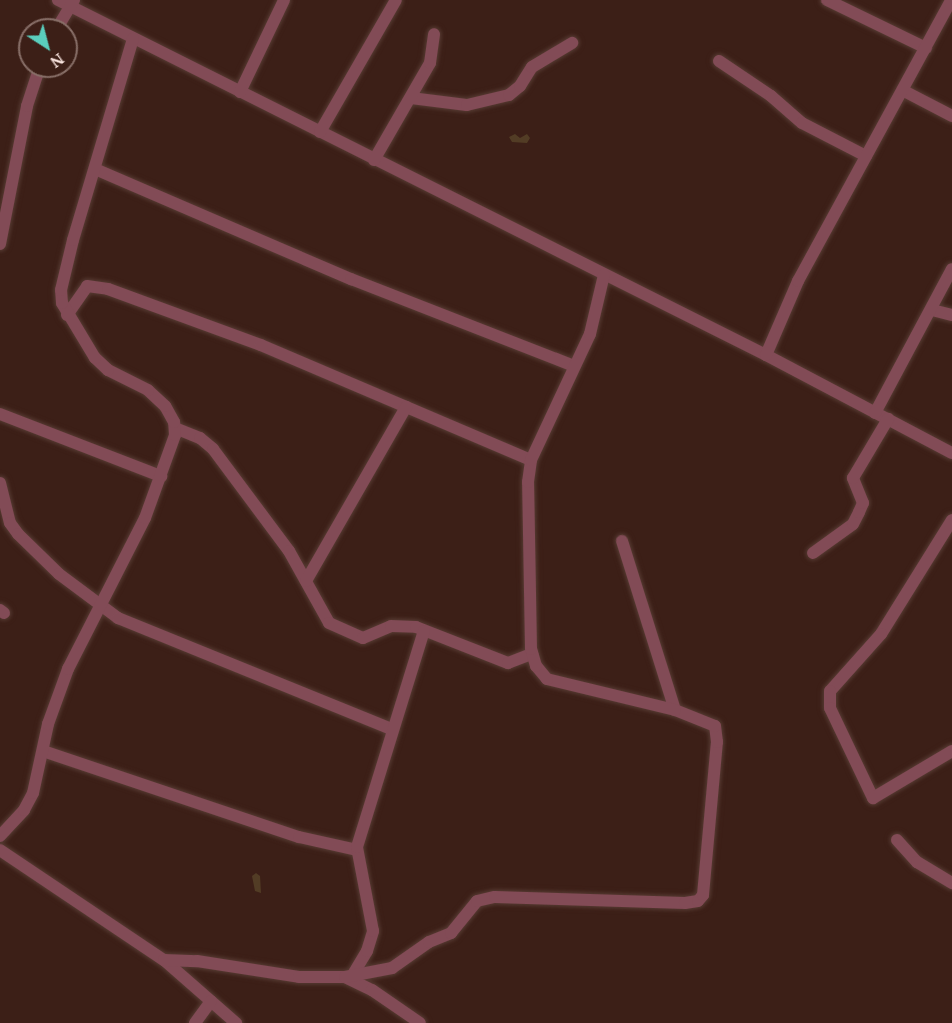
<!DOCTYPE html>
<html>
<head>
<meta charset="utf-8">
<style>
  body { margin:0 }
  #map { position:relative; width:952px; height:1023px; overflow:hidden; background:#3c1f17; font-family:"PT Serif",serif }
  div>[style] { position:absolute }
  .building>* { inset:0; background:#523c25 }
  .roads { filter:drop-shadow(0 0 2px #573b33) drop-shadow(0 0 2px #573b33) }
  .minor>* { height:12px; margin:-6px; padding:0 6px; transform-origin:6px; border-radius:6px; background:#824b56 }
  span { translate:-50% -50%; white-space:nowrap; text-align:center; line-height:1.15; -webkit-text-stroke:4.5px #3c1f17; paint-order:stroke }
  .north { position:absolute; left:18px; top:18px; width:60px; height:60px; box-sizing:border-box; background:#3c1f17; border:2px solid #886f68; border-radius:50%; rotate:144deg; font-size:16px; font-weight:700; line-height:24px; text-align:center; color:#fbe6e1 }
  .north::after { content:''; display:block; margin:auto; width:21px; height:27px; background:#5acebd; clip-path:polygon(50% 0,100% 100%,50% 72%,0 100%) }
</style>
</head>
<body>
<div id="map">
  <div class="building">
    <i style="clip-path:polygon(515px 134px,520px 138px,527px 134px,530px 138px,527px 143px,512px 142px,509px 137px)"></i>
    <i style="clip-path:polygon(256px 873px,260px 876px,261px 893px,255px 891px,252px 876px)"></i>
  </div>
  <div class="roads">
    <div class="minor">
      <i style="left:58px;top:0;width:792px;rotate:26.63deg"></i>
      <i style="left:766px;top:355px;width:210px;rotate:27.8deg"></i>
      <i style="left:827px;top:0;width:110px;rotate:25.9deg"></i>
      <i style="left:56px;top:30px;width:35px;rotate:-59deg"></i>
      <i style="left:719px;top:61px;width:63px;rotate:33.9deg"></i>
      <i style="left:771px;top:96px;width:41px;rotate:41.1deg"></i>
      <i style="left:802px;top:123px;width:72px;rotate:27.3deg"></i>
      <i style="left:904px;top:91px;width:54px;rotate:27.5deg"></i>
      <i style="left:240px;top:92px;width:102px;rotate:-64.4deg"></i>
      <i style="left:411px;top:98px;width:56px;rotate:7.1deg"></i>
      <i style="left:467px;top:105px;width:43px;rotate:-13.4deg"></i>
      <i style="left:509px;top:95px;width:14px;rotate:-39deg"></i>
      <i style="left:520px;top:86px;width:22px;rotate:-58deg"></i>
      <i style="left:532px;top:67px;width:47px;rotate:-31deg"></i>
      <i style="left:320px;top:132px;width:152px;rotate:-60.1deg"></i>
      <i style="left:374px;top:160px;width:112px;rotate:-60deg"></i>
      <i style="left:430px;top:63px;width:29px;rotate:-82deg"></i>
      <i style="left:95px;top:169px;width:279px;rotate:23.3deg"></i>
      <i style="left:351px;top:279px;width:239px;rotate:21.3deg"></i>
      <i style="left:0;top:244px;width:141px;rotate:-78.9deg"></i>
      <i style="left:27px;top:106px;width:42px;rotate:-72deg"></i>
      <i style="left:932px;top:310px;width:21px;rotate:14deg"></i>
      <i style="left:67px;top:315px;width:35px;rotate:-55deg"></i>
      <i style="left:87px;top:286px;width:21px;rotate:8deg"></i>
      <i style="left:108px;top:289px;width:163px;rotate:20.1deg"></i>
      <i style="left:261px;top:345px;width:293px;rotate:23.1deg"></i>
      <i style="left:766px;top:355px;width:81px;rotate:-66.6deg"></i>
      <i style="left:798px;top:281px;width:320px;rotate:-61.4deg"></i>
      <i style="left:875px;top:413px;width:163px;rotate:-61.9deg"></i>
      <i style="left:0;top:414px;width:173px;rotate:21.1deg"></i>
      <i style="left:175px;top:428px;width:27px;rotate:22deg"></i>
      <i style="left:200px;top:438px;width:17px;rotate:40deg"></i>
      <i style="left:213px;top:449px;width:127px;rotate:53.3deg"></i>
      <i style="left:289px;top:551px;width:82px;rotate:60.9deg"></i>
      <i style="left:329px;top:623px;width:37px;rotate:24deg"></i>
      <i style="left:363px;top:638px;width:30px;rotate:-23deg"></i>
      <i style="left:391px;top:626px;width:25px;rotate:2deg"></i>
      <i style="left:416px;top:627px;width:99px;rotate:21.4deg"></i>
      <i style="left:508px;top:663px;width:26px;rotate:-21deg"></i>
      <i style="left:0;top:483px;width:41px;rotate:76deg"></i>
      <i style="left:10px;top:523px;width:14px;rotate:54deg"></i>
      <i style="left:18px;top:534px;width:57px;rotate:44.3deg"></i>
      <i style="left:59px;top:574px;width:74px;rotate:36.7deg"></i>
      <i style="left:118px;top:618px;width:296px;rotate:22.1deg"></i>
      <i style="left:952px;top:520px;width:134px;rotate:121.9deg"></i>
      <i style="left:881px;top:634px;width:76px;rotate:131.8deg"></i>
      <i style="left:830px;top:691px;width:17px;rotate:90deg"></i>
      <i style="left:830px;top:708px;width:100px;rotate:64.5deg"></i>
      <i style="left:873px;top:798px;width:92px;rotate:-30.7deg"></i>
      <i style="left:622px;top:541px;width:177px;rotate:72.6deg"></i>
      <i style="left:813px;top:553px;width:49px;rotate:-35.9deg"></i>
      <i style="left:853px;top:524px;width:13px;rotate:-63deg"></i>
      <i style="left:859px;top:512px;width:10px;rotate:-66deg"></i>
      <i style="left:863px;top:503px;width:27px;rotate:-112deg"></i>
      <i style="left:853px;top:478px;width:69px;rotate:-59.3deg"></i>
      <i style="left:306px;top:581px;width:201px;rotate:-60.1deg"></i>
      <i style="left:0;top:610px;width:5px;rotate:37deg"></i>
      <i style="left:43px;top:751px;width:270px;rotate:18.6deg"></i>
      <i style="left:299px;top:837px;width:59px;rotate:12.6deg"></i>
      <i style="left:0;top:836px;width:35px;rotate:-47deg"></i>
      <i style="left:24px;top:810px;width:19px;rotate:-62deg"></i>
      <i style="left:33px;top:793px;width:71px;rotate:-77.7deg"></i>
      <i style="left:48px;top:724px;width:59px;rotate:-70deg"></i>
      <i style="left:68px;top:669px;width:169px;rotate:-63deg"></i>
      <i style="left:145px;top:518px;width:88px;rotate:-70.1deg"></i>
      <i style="left:175px;top:435px;width:13px;rotate:-94deg"></i>
      <i style="left:174px;top:422px;width:18px;rotate:-119deg"></i>
      <i style="left:165px;top:406px;width:23px;rotate:-137deg"></i>
      <i style="left:148px;top:390px;width:45px;rotate:-153.4deg"></i>
      <i style="left:108px;top:370px;width:18px;rotate:-137deg"></i>
      <i style="left:95px;top:358px;width:64px;rotate:-121deg"></i>
      <i style="left:62px;top:303px;width:13px;rotate:-94deg"></i>
      <i style="left:61px;top:290px;width:51px;rotate:-76.5deg"></i>
      <i style="left:73px;top:240px;width:210px;rotate:-73.4deg"></i>
      <i style="left:897px;top:840px;width:30px;rotate:48deg"></i>
      <i style="left:917px;top:862px;width:41px;rotate:31deg"></i>
      <i style="left:0;top:850px;width:197px;rotate:33.9deg"></i>
      <i style="left:164px;top:960px;width:96px;rotate:41.2deg"></i>
      <i style="left:164px;top:960px;width:33px;rotate:2deg"></i>
      <i style="left:197px;top:961px;width:103px;rotate:8.9deg"></i>
      <i style="left:299px;top:977px;width:46px"></i>
      <i style="left:345px;top:977px;width:30px;rotate:26deg"></i>
      <i style="left:372px;top:990px;width:58px;rotate:34.5deg"></i>
      <i style="left:352px;top:976px;width:29px;rotate:-59deg"></i>
      <i style="left:367px;top:951px;width:21px;rotate:-73deg"></i>
      <i style="left:373px;top:931px;width:86px;rotate:-100.8deg"></i>
      <i style="left:357px;top:847px;width:226px;rotate:-72.8deg"></i>
      <i style="left:345px;top:977px;width:48px;rotate:-10.8deg"></i>
      <i style="left:392px;top:968px;width:45px;rotate:-35.1deg"></i>
      <i style="left:429px;top:942px;width:24px;rotate:-22deg"></i>
      <i style="left:451px;top:933px;width:41px;rotate:-50.9deg"></i>
      <i style="left:477px;top:901px;width:18px;rotate:-13deg"></i>
      <i style="left:495px;top:897px;width:190px;rotate:1.8deg"></i>
      <i style="left:685px;top:903px;width:13px;rotate:-9deg"></i>
      <i style="left:698px;top:901px;width:8px;rotate:-50deg"></i>
      <i style="left:703px;top:895px;width:154px;rotate:-84.8deg"></i>
      <i style="left:717px;top:742px;width:16px;rotate:-97deg"></i>
      <i style="left:715px;top:726px;width:43px;rotate:-158.2deg"></i>
      <i style="left:675px;top:710px;width:132px;rotate:-166.4deg"></i>
      <i style="left:547px;top:679px;width:17px;rotate:-130deg"></i>
      <i style="left:536px;top:666px;width:18px;rotate:-106deg"></i>
      <i style="left:531px;top:649px;width:167px;rotate:-91deg"></i>
      <i style="left:528px;top:482px;width:22px;rotate:-82deg"></i>
      <i style="left:531px;top:460px;width:139px;rotate:-64.9deg"></i>
      <i style="left:590px;top:334px;width:61px;rotate:-76.7deg"></i>
      <i style="left:195px;top:1023px;width:27px;rotate:-54deg"></i>
    </div>
  </div>
  <div class="north">N</div>
</div>
</body>
</html>
